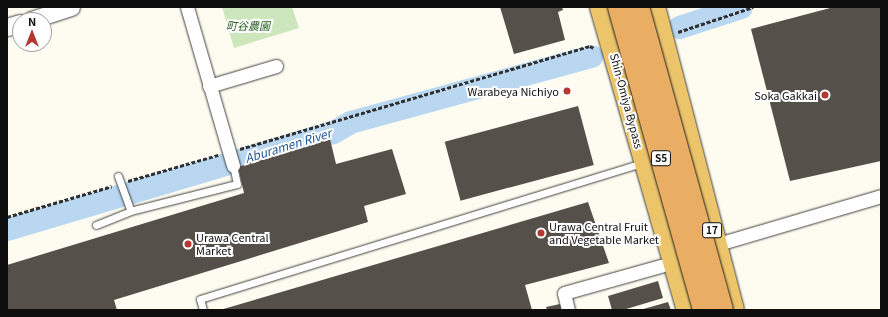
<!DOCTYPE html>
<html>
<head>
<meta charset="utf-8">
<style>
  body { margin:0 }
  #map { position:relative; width:888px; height:317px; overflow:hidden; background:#fefcf0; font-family:Georgia,"Noto Sans JP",serif }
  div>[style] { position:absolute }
  .green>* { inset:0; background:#cee6bc }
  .river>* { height:23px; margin:-11.5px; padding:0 11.5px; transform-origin:11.5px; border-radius:11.5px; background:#b9d7f1 }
  .building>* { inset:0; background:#56504b; transform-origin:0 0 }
  .path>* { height:2.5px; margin-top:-1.25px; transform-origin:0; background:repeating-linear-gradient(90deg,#303030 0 4px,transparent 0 6px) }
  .roads { filter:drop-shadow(0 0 1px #414141) drop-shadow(0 0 1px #414141) }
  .service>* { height:7px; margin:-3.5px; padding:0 3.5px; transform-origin:3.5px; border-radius:3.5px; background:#fff }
  .minor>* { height:13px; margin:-6.5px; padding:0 6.5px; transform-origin:6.5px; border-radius:6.5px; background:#fff }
  .tertiary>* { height:17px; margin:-8.5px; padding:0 8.5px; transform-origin:8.5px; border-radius:8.5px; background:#fff }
  .trunk>* { height:22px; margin:-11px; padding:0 11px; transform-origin:11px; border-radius:11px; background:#ecc46a }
  .bridges { filter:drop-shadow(0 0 1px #1f1f1f) drop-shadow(0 0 1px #1f1f1f) }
  .motorway-bridge>* { height:22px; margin:-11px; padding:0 11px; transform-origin:11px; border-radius:11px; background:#e9ad63 }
  .dots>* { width:11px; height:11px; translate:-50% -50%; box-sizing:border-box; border:2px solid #fff; border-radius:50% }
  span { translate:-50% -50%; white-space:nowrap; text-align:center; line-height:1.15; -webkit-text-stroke:4px #fff; paint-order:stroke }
  .shield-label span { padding:1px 3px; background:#fff; border:1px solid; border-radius:3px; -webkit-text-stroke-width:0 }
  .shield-label { font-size:10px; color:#0e0e0e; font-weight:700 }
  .park-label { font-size:11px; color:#2a6123; font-style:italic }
  .poi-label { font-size:11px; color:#0e0e0e }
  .right { translate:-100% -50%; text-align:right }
  .left { translate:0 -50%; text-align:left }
  .street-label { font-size:11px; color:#0e0e0e }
  .water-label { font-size:12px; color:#215896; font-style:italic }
  .frame { position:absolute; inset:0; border:8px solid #0e0e0e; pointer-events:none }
  .north { position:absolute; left:12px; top:12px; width:40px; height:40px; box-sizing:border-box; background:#fff; border:1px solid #9f9f9f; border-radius:50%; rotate:0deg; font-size:11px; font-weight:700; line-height:16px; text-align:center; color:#0e0e0e }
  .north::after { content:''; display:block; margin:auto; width:14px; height:18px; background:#b43731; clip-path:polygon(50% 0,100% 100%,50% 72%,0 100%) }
</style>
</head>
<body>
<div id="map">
  <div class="green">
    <i style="clip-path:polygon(222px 7px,292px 7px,299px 28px,234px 48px)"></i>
  </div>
  <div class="river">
    <i style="left:679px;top:27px;width:65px;rotate:-17.9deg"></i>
    <i style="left:7px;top:229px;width:340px;rotate:-16.6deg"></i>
    <i style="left:333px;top:132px;width:20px;rotate:-30deg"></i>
    <i style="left:350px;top:122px;width:250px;rotate:-15.3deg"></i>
  </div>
  <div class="building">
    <i style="clip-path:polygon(500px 7px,562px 7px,563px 10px,558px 12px,565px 40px,514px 54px)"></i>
    <i style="clip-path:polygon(834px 7px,881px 7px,881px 161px,790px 181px,751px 29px)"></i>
    <i style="left:578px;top:106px;width:61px;height:138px;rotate:75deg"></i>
    <i style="clip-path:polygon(330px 139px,336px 164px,392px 149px,406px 194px,364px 206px,368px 222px,114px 300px,117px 310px,7px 310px,7px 265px,244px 193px,238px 167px)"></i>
    <i style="clip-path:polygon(588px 202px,609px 263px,525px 285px,532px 310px,220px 310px)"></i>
    <i style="clip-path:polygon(658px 281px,663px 298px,623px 310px,612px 310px,608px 296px)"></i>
    <i style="clip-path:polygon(668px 302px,671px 310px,640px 310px)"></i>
    <i style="clip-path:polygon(560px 304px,562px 310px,547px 310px,546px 307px)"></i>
  </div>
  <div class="path">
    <i style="left:678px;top:32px;width:79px;rotate:-18.4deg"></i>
    <i style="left:240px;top:149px;width:365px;rotate:-16.4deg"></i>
    <i style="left:590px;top:46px;width:4px;rotate:27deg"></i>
    <i style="left:128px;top:181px;width:94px;rotate:-16.1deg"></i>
    <i style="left:7px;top:217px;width:109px;rotate:-16.4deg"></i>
  </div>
  <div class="roads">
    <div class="service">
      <i style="left:118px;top:176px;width:37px;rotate:70deg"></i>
      <i style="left:96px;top:225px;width:37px;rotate:-22deg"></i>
      <i style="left:130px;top:211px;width:110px;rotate:-14.2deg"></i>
      <i style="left:237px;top:184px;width:19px;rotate:-102deg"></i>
      <i style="left:203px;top:310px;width:11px;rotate:-105deg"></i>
      <i style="left:200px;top:299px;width:465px;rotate:-17.1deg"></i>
    </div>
    <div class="minor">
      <i style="left:187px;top:7px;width:165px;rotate:73.8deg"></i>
      <i style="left:209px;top:86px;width:70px;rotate:-16.6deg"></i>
      <i style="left:715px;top:245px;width:173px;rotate:-16.4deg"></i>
      <i style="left:568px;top:310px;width:17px;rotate:-103deg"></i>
      <i style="left:564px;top:293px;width:101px;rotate:-15.6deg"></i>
    </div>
    <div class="tertiary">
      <i style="left:31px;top:20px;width:42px;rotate:-18deg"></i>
      <i style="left:7px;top:27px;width:14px;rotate:-17deg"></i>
    </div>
    <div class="trunk">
      <i style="left:601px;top:7px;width:315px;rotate:74deg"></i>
      <i style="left:654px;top:7px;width:313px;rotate:75.4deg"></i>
    </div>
  </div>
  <div class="bridges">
    <div class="motorway-bridge">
      <i style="left:619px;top:7px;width:315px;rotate:74.3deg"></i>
      <i style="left:638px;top:7px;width:314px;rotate:74.5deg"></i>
    </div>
  </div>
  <div class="dots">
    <i style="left:567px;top:91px;background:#b43731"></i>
    <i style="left:825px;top:95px;background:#b43731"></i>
    <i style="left:541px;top:233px;background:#b43731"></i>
    <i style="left:188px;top:244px;background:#b43731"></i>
  </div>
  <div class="shield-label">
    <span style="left:661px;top:158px">S5</span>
    <span style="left:712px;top:230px">17</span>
  </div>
  <div class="park-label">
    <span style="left:248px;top:25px">町谷農園</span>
  </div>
  <div class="poi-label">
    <span class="right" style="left:559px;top:91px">Warabeya Nichiyo</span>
    <span class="right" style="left:817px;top:95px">Soka Gakkai</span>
    <span class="left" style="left:549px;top:233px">Urawa Central Fruit<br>and Vegetable Market</span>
    <span class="left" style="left:196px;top:244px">Urawa Central<br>Market</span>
  </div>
  <div class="street-label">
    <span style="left:627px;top:101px;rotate:75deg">Shin-Omiya Bypass</span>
  </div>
  <div class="water-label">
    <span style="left:288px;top:145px;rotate:-17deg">Aburamen River</span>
  </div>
  <div class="frame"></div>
  <div class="north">N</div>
</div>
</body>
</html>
